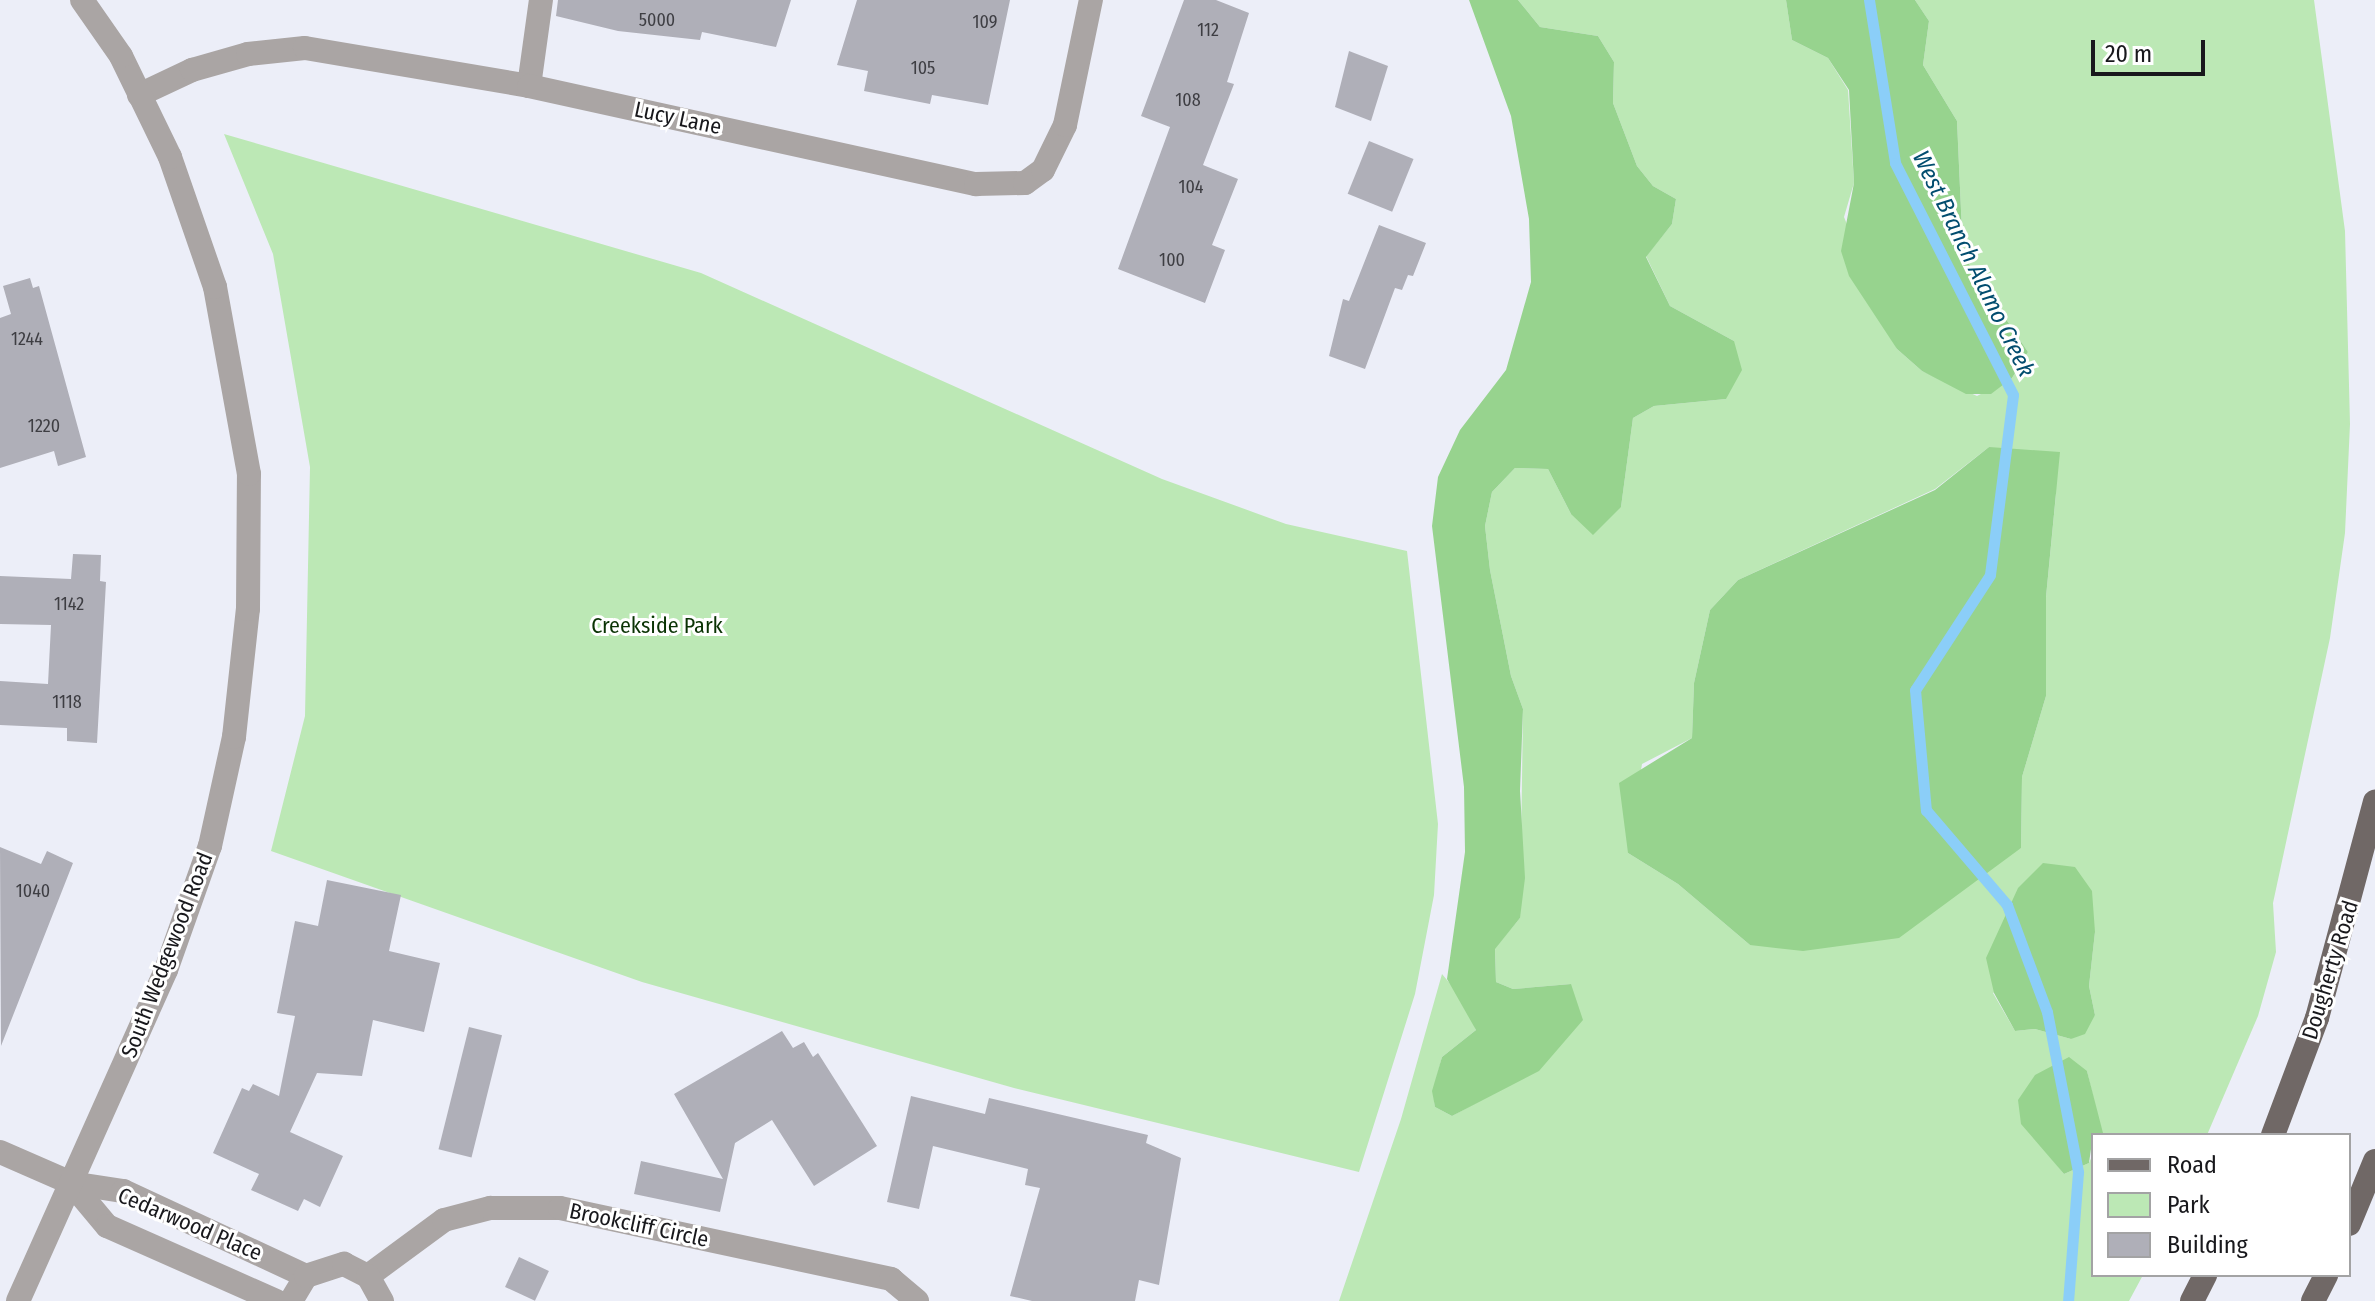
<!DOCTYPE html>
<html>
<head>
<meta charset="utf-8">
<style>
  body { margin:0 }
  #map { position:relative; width:2375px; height:1301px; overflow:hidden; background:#eceef8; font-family:"Fira Sans Condensed",sans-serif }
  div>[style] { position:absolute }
  .green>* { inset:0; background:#bce8b5 }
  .forest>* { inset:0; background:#97d38e }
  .stream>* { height:11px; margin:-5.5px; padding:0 5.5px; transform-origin:5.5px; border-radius:5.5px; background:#8bcef8 }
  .building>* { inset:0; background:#afafb8; transform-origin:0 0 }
  .minor>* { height:24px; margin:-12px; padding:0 12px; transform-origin:12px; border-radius:12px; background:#aaa5a4 }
  .major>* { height:24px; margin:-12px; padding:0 12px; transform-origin:12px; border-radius:12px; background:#706866 }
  span { translate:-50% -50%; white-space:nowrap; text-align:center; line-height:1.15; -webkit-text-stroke:6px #fff; paint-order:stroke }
  .number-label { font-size:18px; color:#3e3e43 }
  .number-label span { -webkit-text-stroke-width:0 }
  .street-label { font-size:22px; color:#18181c }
  .park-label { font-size:22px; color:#0a3304 }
  .water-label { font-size:24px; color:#024d6f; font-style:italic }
  .legend { position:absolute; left:2091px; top:1133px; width:260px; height:144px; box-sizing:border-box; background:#fff; border:2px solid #a3a3a4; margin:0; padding:10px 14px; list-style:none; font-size:24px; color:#18181c }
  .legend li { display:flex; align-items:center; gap:16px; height:40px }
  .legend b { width:40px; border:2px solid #a3a3a4 }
  .scale { position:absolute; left:2091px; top:40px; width:114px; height:36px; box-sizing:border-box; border:4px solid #18181c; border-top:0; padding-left:10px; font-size:24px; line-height:28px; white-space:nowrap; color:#18181c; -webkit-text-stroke:6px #fff; paint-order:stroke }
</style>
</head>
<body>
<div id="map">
  <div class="green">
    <i style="clip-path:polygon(evenodd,1518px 0,1786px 0,1792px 40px,1828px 58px,1848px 90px,1854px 183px,1844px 217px,1897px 349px,1922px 371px,1977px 396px,2012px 378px,2028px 352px,1963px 255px,1957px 121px,1923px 65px,1929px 21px,1915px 0,2314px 0,2345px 231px,2350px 424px,2345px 533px,2330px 638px,2273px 903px,2276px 952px,2258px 1016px,2207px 1135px,2102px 1135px,2087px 1071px,2043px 1148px,2064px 1174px,2089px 1163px,2093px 1154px,2093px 1275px,2143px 1275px,2129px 1301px,1339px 1301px,1401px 1119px,1442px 974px,1462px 998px,1476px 1030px,1442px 1057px,1433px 1091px,1435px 1107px,1452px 1116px,1503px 1088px,1571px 984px,1513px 989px,1496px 982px,1495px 948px,1520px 918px,1523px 709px,1511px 676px,1490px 570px,1485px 526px,1492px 492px,1515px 468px,1548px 469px,1571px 514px,1621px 507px,1633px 418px,1654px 406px,1726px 399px,1734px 341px,1670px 306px,1646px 256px,1672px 224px,1676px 199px,1653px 186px,1637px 166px,1613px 103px,1614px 62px,1598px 36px,1540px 27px,1518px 0,1989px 447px,2056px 494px,2046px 597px,2046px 696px,2022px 777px,2021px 848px,1750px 945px,1678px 884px,1628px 853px,1642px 764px,1692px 738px,1694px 683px,1710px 610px,1738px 580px,1935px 489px,1989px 447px,1518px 0,2095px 932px,2089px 986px,2095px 1015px,2071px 1039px,2035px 1029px,2015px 1031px,1993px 993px,2095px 932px)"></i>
    <i style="clip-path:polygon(224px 134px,701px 273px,1162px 479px,1286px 524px,1407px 551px,1438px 824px,1434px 895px,1415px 994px,1359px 1172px,1014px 1088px,642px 982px,271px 851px,305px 716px,310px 467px,273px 254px)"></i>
  </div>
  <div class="forest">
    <i style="clip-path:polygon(1469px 0,1518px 0,1540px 27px,1598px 36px,1614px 62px,1613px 103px,1637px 166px,1653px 186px,1676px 199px,1672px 224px,1646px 257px,1670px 306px,1734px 341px,1742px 370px,1726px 399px,1654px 406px,1633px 418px,1621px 507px,1593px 535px,1571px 514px,1548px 469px,1515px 468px,1492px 492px,1485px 526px,1490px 570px,1511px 676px,1523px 709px,1520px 791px,1525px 878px,1520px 918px,1495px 949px,1496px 982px,1513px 989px,1571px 984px,1583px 1020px,1539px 1071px,1452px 1116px,1435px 1107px,1432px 1091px,1442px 1057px,1476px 1030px,1447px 979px,1465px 852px,1464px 787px,1432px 526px,1438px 477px,1460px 430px,1506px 370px,1531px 282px,1529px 219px,1511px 116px)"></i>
    <i style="clip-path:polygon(1786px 0,1915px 0,1929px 21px,1923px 65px,1957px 121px,1963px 255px,2028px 352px,2012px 378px,1991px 394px,1966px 394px,1922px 371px,1897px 349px,1849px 276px,1841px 251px,1854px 183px,1849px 90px,1828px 58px,1792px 40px)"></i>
    <i style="clip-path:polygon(1989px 447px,2060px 452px,2046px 597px,2046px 696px,2022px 777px,2021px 848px,1899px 938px,1803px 951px,1750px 945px,1678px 884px,1628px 853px,1619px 783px,1692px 738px,1694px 683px,1710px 610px,1738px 580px,1935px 490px)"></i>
    <i style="clip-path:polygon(2043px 863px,2075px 867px,2092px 891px,2095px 932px,2089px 986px,2095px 1015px,2085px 1034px,2071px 1039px,2035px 1029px,2015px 1031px,1994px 993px,1986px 958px,2018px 888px)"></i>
    <i style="clip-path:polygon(2069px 1057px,2087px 1071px,2103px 1133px,2093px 1135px,2089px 1163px,2064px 1174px,2021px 1124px,2018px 1100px,2035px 1075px)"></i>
  </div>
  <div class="stream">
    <i style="left:1869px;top:0;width:165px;rotate:80.9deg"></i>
    <i style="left:1895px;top:163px;width:260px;rotate:63deg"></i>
    <i style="left:2013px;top:395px;width:181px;rotate:97.3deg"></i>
    <i style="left:1990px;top:575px;width:137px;rotate:123.1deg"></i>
    <i style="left:1915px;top:690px;width:121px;rotate:84.8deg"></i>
    <i style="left:1926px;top:810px;width:125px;rotate:49.5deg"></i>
    <i style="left:2007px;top:905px;width:114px;rotate:69.5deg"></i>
    <i style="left:2047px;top:1012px;width:163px;rotate:79deg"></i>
    <i style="left:2078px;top:1172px;width:129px;rotate:94.4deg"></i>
  </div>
  <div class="building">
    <i style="clip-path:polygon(558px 0,791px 0,776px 47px,702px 32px,700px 40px,618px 31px,556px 16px)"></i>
    <i style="clip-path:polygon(857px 0,1010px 0,988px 105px,932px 95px,930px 104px,864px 91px,868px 71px,837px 65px)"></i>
    <i style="clip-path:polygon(1184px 0,1216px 0,1249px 13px,1227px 82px,1234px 84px,1203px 165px,1238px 179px,1212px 245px,1225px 250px,1205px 303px,1118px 269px,1170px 127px,1141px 116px)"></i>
    <i style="clip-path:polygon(1349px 51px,1388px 66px,1371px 121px,1335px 107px)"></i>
    <i style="left:1369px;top:141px;width:48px;height:57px;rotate:22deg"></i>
    <i style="clip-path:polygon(1379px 225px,1426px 243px,1413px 276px,1408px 275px,1402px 290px,1395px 288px,1365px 369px,1329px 356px,1343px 299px,1349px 301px)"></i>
    <i style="clip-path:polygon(30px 278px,33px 288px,39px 286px,86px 457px,58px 466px,54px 451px,0 468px,0 318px,11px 314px,3px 286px)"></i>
    <i style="clip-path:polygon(73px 554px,101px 555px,100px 581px,106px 582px,97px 743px,67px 741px,67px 728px,0 725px,0 681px,48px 684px,51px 625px,0 624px,0 576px,71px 579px)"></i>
    <i style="clip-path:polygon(0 847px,41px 864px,47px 851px,73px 863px,1px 1046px)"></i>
    <i style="clip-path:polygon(327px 880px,401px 895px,389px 951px,440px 963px,424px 1032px,373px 1020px,362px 1076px,317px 1073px,290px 1132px,343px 1156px,320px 1207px,304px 1199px,298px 1211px,251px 1190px,259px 1174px,213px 1153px,242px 1088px,249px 1091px,253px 1084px,279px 1096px,295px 1016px,277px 1013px,295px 921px,318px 926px)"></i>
    <i style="left:469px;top:1027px;width:34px;height:126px;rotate:14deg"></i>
    <i style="clip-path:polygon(782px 1031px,793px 1048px,804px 1042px,813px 1057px,818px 1053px,877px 1146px,814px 1186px,772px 1120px,735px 1143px,720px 1212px,634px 1194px,641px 1161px,723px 1179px,674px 1094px)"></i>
    <i style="clip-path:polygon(911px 1096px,985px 1114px,989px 1098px,1148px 1135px,1146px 1143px,1181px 1158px,1159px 1285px,1139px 1280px,1135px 1301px,1032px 1301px,1010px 1296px,1040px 1188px,1025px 1185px,1028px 1169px,933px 1146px,919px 1209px,887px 1202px)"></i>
    <i style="left:519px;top:1257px;width:33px;height:33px;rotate:25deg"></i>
  </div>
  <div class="minor">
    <i style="left:529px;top:86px;width:87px;rotate:-82.1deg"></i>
    <i style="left:139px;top:95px;width:59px;rotate:-25.3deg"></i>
    <i style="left:192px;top:70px;width:58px;rotate:-15.9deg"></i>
    <i style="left:248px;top:54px;width:57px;rotate:-6deg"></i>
    <i style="left:305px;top:48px;width:227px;rotate:9.6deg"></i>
    <i style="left:529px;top:86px;width:458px;rotate:12.4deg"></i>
    <i style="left:976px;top:184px;width:49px;rotate:-1.2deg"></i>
    <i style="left:1025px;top:183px;width:22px;rotate:-36deg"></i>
    <i style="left:1043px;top:170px;width:50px;rotate:-63.9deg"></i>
    <i style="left:1065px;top:125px;width:128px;rotate:-78.3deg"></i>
    <i style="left:0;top:1152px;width:77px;rotate:23.6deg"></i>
    <i style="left:71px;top:1183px;width:53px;rotate:8.7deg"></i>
    <i style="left:123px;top:1191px;width:202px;rotate:24.9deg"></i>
    <i style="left:71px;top:1183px;width:56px;rotate:50.1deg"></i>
    <i style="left:107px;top:1226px;width:185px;rotate:23.9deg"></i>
    <i style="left:368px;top:1276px;width:94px;rotate:-36.4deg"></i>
    <i style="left:444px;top:1220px;width:48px;rotate:-14.6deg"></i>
    <i style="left:490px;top:1208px;width:70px"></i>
    <i style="left:560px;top:1208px;width:339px;rotate:12.1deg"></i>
    <i style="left:891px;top:1279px;width:34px;rotate:40deg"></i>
    <i style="left:18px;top:1301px;width:363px;rotate:-65.9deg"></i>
    <i style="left:166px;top:970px;width:132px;rotate:-70.5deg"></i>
    <i style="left:210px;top:846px;width:112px;rotate:-77.6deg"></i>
    <i style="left:234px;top:737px;width:129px;rotate:-83.8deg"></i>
    <i style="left:248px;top:609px;width:135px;rotate:-89.6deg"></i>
    <i style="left:249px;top:474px;width:190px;rotate:-100.3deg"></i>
    <i style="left:215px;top:287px;width:138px;rotate:-109.1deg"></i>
    <i style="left:170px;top:157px;width:112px;rotate:-115.9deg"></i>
    <i style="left:121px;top:56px;width:68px;rotate:-124.9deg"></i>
    <i style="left:291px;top:1301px;width:29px;rotate:-59deg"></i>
    <i style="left:306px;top:1276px;width:40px;rotate:-18deg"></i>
    <i style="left:344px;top:1264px;width:27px;rotate:27deg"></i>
    <i style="left:368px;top:1276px;width:29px;rotate:61deg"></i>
  </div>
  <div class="major">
    <i style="left:2273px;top:1135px;width:125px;rotate:-69.4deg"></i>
    <i style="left:2317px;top:1018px;width:224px;rotate:-75deg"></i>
    <i style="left:2349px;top:1224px;width:68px;rotate:-67.6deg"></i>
    <i style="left:2192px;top:1301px;width:29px;rotate:-63deg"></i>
    <i style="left:2313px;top:1301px;width:29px;rotate:-63deg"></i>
  </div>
  <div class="number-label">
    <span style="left:657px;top:20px">5000</span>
    <span style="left:985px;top:22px">109</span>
    <span style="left:1208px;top:30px">112</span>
    <span style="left:923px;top:68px">105</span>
    <span style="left:1188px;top:100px">108</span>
    <span style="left:1191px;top:187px">104</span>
    <span style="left:1172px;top:260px">100</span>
    <span style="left:27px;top:339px">1244</span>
    <span style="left:44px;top:426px">1220</span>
    <span style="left:69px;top:604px">1142</span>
    <span style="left:67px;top:702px">1118</span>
    <span style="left:33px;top:891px">1040</span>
  </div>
  <div class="street-label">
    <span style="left:678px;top:118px;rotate:12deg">Lucy Lane</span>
    <span style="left:167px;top:955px;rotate:-69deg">South Wedgewood Road</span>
    <span style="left:2330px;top:970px;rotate:-73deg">Dougherty Road</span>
    <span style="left:190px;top:1224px;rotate:23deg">Cedarwood Place</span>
    <span style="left:639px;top:1225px;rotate:12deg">Brookcliff Circle</span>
  </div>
  <div class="park-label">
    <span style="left:657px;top:626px">Creekside Park</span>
  </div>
  <div class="water-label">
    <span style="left:1973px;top:264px;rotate:64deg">West Branch Alamo Creek</span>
  </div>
  <ul class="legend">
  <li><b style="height:10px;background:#706866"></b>Road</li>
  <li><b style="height:22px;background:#bce8b5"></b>Park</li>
  <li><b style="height:22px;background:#afafb8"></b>Building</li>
  </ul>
  <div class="scale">20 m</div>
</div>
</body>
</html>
